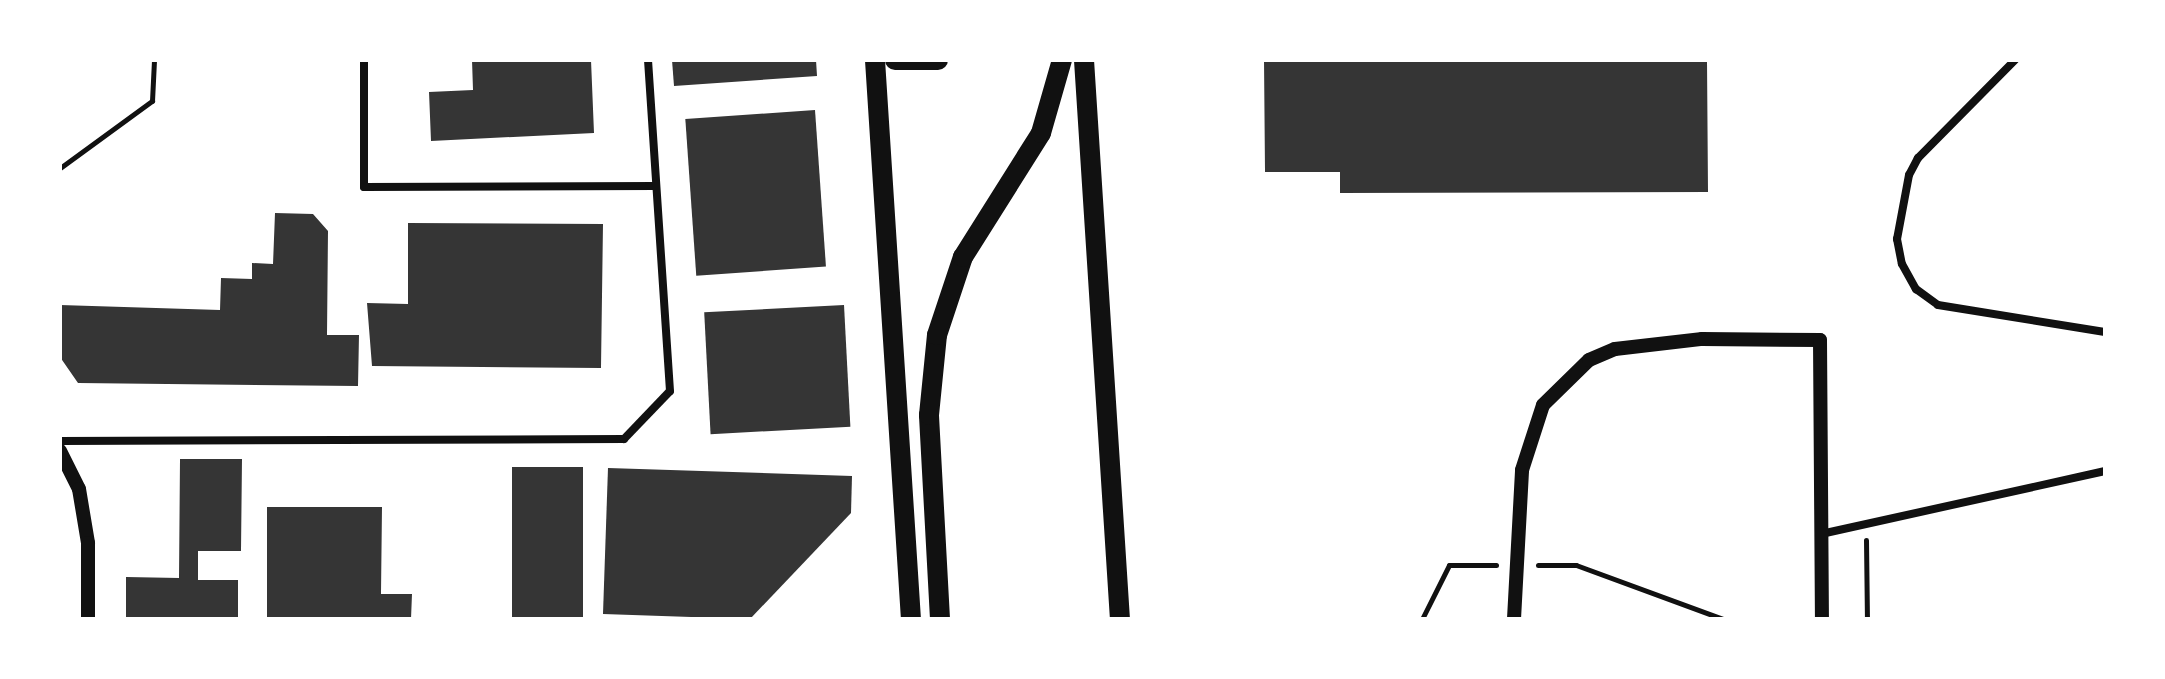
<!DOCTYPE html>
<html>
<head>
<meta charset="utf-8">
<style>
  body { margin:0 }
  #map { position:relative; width:2165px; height:679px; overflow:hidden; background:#fff; font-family:Manrope,sans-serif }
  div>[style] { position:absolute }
  .building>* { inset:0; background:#353535; transform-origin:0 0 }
  .path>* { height:5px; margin:-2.5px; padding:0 2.5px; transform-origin:2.5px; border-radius:2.5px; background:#111 }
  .minor>* { height:8px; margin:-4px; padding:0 4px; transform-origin:4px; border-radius:4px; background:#111 }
  .tertiary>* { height:14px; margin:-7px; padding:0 7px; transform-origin:7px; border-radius:7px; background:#111 }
  .primary>* { height:20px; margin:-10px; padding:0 10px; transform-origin:10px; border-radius:10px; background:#111 }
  span { translate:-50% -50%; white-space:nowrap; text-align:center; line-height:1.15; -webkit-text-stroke:7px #fff; paint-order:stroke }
  .frame { position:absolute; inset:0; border:62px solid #fff; pointer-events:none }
</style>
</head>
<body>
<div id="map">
  <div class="building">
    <i style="clip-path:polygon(472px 60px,591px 60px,594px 133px,431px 141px,429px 92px,473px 90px)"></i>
    <i style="clip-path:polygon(672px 60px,816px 60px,817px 76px,674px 86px)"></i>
    <i style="clip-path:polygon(1264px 60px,1707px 60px,1708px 192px,1340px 193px,1340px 172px,1265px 172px)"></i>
    <i style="left:815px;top:110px;width:157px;height:130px;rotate:86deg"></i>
    <i style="clip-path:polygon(275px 213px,313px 214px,328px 231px,327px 335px,359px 335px,358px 386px,78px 383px,60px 357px,60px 305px,220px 310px,221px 278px,252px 279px,252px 263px,273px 264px)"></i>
    <i style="clip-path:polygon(408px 223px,603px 224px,601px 368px,372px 366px,367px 303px,408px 304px)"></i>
    <i style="left:844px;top:305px;width:122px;height:140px;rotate:87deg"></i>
    <i style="clip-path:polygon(180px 459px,242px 459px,241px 551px,198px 551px,198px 580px,238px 580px,238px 619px,126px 618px,126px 577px,179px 578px)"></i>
    <i style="left:512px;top:467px;width:71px;height:152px"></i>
    <i style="clip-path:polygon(608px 468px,852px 476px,851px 513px,750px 619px,603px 614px)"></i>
    <i style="clip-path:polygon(267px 507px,382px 507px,381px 594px,412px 594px,411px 619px,267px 619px)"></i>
  </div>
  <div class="path">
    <i style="left:60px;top:168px;width:114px;rotate:-36.1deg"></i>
    <i style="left:152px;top:101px;width:41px;rotate:-87.2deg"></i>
    <i style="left:1866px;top:540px;width:79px;rotate:89.3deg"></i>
    <i style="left:1538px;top:565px;width:38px"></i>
    <i style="left:1576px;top:565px;width:157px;rotate:20.2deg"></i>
    <i style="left:1422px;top:619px;width:60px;rotate:-63.4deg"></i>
    <i style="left:1449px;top:565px;width:47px"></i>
  </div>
  <div class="minor">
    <i style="left:364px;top:60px;width:127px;rotate:90deg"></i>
    <i style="left:364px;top:187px;width:291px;rotate:-0.2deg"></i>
    <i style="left:2015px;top:60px;width:138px;rotate:134.7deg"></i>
    <i style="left:1918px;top:158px;width:19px;rotate:118deg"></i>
    <i style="left:1909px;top:175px;width:65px;rotate:100.6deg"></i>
    <i style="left:1897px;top:239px;width:25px;rotate:79deg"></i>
    <i style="left:1902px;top:264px;width:29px;rotate:61deg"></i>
    <i style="left:1916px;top:289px;width:27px;rotate:36deg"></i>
    <i style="left:1938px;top:305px;width:169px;rotate:9.2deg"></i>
    <i style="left:60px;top:441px;width:564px;rotate:-0.2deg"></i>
    <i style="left:624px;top:439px;width:66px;rotate:-46.2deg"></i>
    <i style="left:670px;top:391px;width:332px;rotate:-93.8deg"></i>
    <i style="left:1821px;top:534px;width:291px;rotate:-12.5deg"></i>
  </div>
  <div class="tertiary">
    <i style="left:60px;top:451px;width:42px;rotate:63.4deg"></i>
    <i style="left:79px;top:489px;width:55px;rotate:80.5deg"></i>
    <i style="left:88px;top:543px;width:76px;rotate:90deg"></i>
    <i style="left:1514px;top:619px;width:149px;rotate:-86.9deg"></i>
    <i style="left:1522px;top:470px;width:68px;rotate:-72.1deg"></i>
    <i style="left:1543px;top:405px;width:64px;rotate:-44.4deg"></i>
    <i style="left:1589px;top:360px;width:28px;rotate:-23deg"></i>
    <i style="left:1615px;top:349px;width:88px;rotate:-6.6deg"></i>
    <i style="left:1702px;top:339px;width:118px;rotate:0.5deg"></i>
    <i style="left:1820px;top:340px;width:279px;rotate:89.6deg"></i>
  </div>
  <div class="primary">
    <i style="left:875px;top:60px;width:560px;rotate:86.32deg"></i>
    <i style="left:895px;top:60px;width:43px"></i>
    <i style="left:1084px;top:60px;width:560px;rotate:86.32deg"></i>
    <i style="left:940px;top:619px;width:204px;rotate:-93.1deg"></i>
    <i style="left:929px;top:415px;width:80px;rotate:-84.3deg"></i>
    <i style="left:937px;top:335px;width:82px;rotate:-71.6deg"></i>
    <i style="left:963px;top:257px;width:146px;rotate:-57.8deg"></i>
    <i style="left:1041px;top:133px;width:76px;rotate:-74deg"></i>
  </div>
  <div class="frame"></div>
</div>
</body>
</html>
